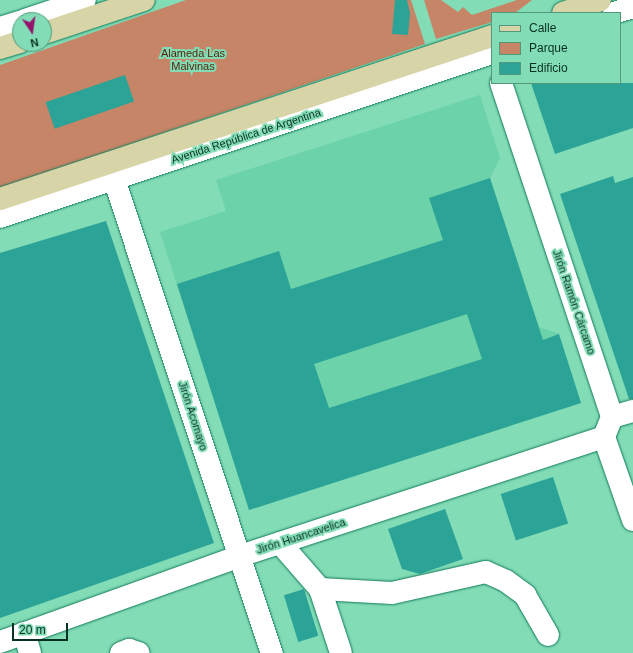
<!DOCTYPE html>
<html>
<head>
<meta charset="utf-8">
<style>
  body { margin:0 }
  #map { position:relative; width:633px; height:653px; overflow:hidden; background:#82dcb6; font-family:Arial,sans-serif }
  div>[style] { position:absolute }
  .built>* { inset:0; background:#6cd2a9 }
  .green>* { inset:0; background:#c78567 }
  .building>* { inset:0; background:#2ca397; transform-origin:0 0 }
  .roads { filter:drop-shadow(0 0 1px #117a59) drop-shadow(0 0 1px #117a59) }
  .minor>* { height:22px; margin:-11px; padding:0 11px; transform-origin:11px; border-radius:11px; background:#fff }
  .major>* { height:22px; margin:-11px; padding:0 11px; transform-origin:11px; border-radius:11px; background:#d7d4a7 }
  span { translate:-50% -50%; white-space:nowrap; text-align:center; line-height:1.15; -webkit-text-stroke:4px #82dcb6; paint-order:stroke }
  .park-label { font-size:11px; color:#55250c }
  .street-label { font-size:11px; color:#093123 }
  .legend { position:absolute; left:491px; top:12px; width:130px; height:72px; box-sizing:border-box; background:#82dcb6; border:1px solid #52987b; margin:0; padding:5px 7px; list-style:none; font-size:12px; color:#093123 }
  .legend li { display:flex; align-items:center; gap:8px; height:20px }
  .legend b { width:20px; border:1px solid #52987b }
  .north { position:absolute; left:12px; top:12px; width:40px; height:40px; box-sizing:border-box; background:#82dcb6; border:1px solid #52987b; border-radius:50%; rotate:167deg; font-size:11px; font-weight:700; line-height:16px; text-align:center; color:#093123 }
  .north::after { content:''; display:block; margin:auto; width:14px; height:18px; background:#94136c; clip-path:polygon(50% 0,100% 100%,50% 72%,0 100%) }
  .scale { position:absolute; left:12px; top:623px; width:56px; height:18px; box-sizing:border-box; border:2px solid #093123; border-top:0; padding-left:5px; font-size:12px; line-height:14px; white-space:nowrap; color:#093123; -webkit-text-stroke:3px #82dcb6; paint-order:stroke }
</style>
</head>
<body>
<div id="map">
  <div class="built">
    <i style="clip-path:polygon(480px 95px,500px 158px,490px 178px,539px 327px,559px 334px,581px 403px,249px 510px,160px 232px,226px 211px,216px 180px)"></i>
  </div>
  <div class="green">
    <i style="clip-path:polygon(186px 0,411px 0,425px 44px,0 188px,0 65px)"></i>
    <i style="clip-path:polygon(424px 0,441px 0,458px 12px,463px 7px,472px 15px,517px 0,532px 0,515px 13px,492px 13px,492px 22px,436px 39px)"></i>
  </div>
  <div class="building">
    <i style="clip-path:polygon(395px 0,407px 0,410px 13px,408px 35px,392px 34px)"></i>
    <i style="left:125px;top:75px;width:28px;height:84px;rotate:71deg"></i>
    <i style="clip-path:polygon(531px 83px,633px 83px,633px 128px,555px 154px)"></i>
    <i style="clip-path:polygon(613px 176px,615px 183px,633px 177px,633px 399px,629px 399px,560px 194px)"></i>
    <i style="clip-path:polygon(evenodd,490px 178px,543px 340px,559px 334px,581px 403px,249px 510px,177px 284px,279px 251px,291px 289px,443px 240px,429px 198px,490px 178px,467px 314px,482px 359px,329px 408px,314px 364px,467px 314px)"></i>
    <i style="clip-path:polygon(106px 221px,214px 543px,0 618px,0 253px)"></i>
    <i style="left:553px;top:477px;width:49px;height:55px;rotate:72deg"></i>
    <i style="clip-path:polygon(445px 509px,463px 559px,420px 574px,402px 569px,388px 529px)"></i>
    <i style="left:304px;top:589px;width:49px;height:21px;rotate:73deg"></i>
  </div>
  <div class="roads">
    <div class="minor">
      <i style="left:614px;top:13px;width:20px;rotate:-18deg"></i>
      <i style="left:25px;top:20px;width:63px;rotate:-18.4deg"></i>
      <i style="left:0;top:28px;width:21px;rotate:-17deg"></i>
      <i style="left:501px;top:83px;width:352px;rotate:71.6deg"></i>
      <i style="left:612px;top:417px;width:22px;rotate:112deg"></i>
      <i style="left:604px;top:437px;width:88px;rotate:70.7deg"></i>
      <i style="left:114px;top:179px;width:500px;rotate:71.6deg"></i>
      <i style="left:0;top:217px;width:519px;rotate:-18.43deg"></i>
      <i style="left:612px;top:417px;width:22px;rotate:-16deg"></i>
      <i style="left:280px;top:543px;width:61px;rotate:49deg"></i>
      <i style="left:320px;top:589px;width:72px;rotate:3.2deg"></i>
      <i style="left:392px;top:593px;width:96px;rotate:-12.6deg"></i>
      <i style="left:486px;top:572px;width:22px;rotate:24deg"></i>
      <i style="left:506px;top:581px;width:24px;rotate:36deg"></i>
      <i style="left:525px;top:595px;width:46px;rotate:60.1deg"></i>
      <i style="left:320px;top:589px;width:67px;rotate:71.8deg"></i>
      <i style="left:24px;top:633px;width:21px;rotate:73deg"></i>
      <i style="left:0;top:642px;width:255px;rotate:-19.7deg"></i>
      <i style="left:240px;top:556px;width:383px;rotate:-18.1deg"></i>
      <i style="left:121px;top:653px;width:9px;rotate:-21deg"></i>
      <i style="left:129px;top:650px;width:10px;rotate:17deg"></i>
    </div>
    <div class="major">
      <i style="left:563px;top:13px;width:39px;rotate:-19deg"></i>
      <i style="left:44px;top:33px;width:105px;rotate:-18.3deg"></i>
      <i style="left:0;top:48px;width:21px;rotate:-17deg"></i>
      <i style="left:0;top:199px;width:518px;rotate:-18.33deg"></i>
    </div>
  </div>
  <div class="park-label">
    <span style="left:193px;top:60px">Alameda Las<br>Malvinas</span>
  </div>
  <div class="street-label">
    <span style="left:246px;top:136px;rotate:-18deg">Avenida República de Argentina</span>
    <span style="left:574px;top:302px;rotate:71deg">Jirón Ramón Cárcamo</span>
    <span style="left:193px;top:416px;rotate:72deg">Jirón Acomayo</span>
    <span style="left:301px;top:536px;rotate:-18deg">Jirón Huancavelica</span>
  </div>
  <ul class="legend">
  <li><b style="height:5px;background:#d7d4a7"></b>Calle</li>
  <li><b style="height:11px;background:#c78567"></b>Parque</li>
  <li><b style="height:11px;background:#2ca397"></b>Edificio</li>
  </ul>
  <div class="north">N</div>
  <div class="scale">20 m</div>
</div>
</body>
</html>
